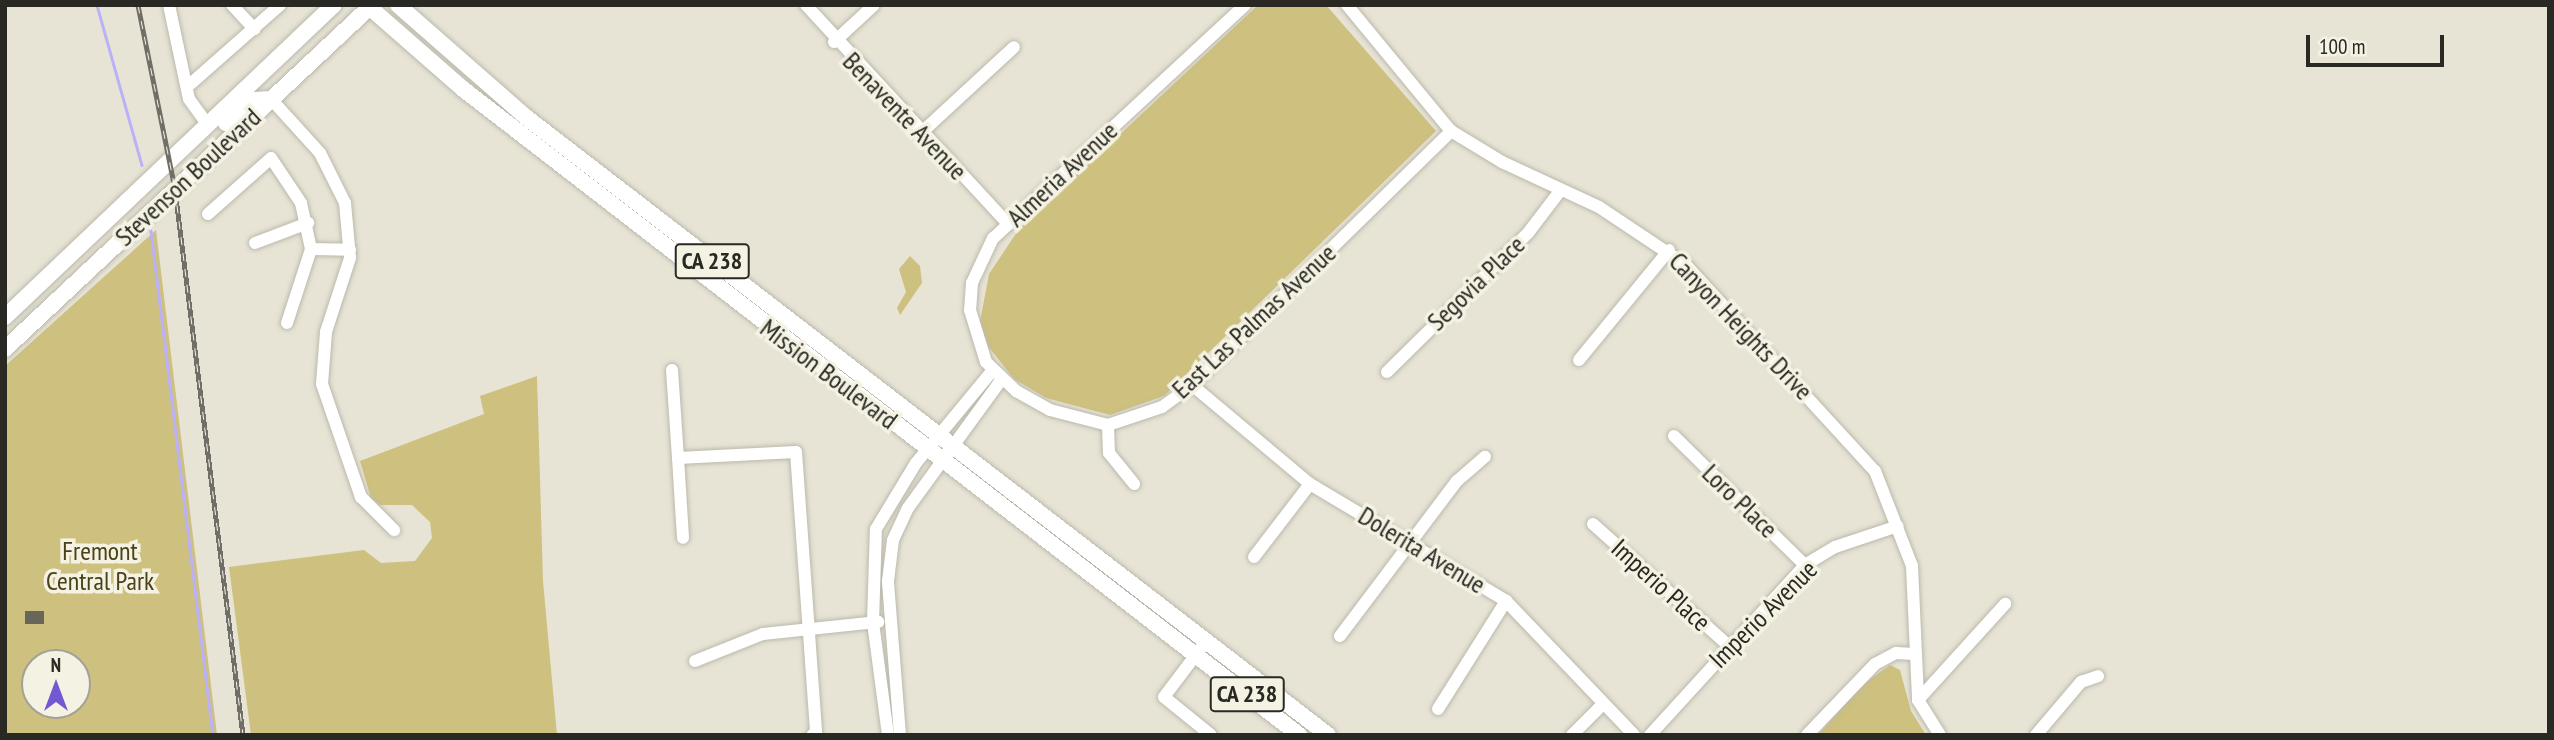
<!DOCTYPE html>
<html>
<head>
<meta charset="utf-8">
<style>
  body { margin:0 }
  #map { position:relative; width:2554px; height:740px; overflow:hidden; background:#e7e4d6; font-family:"PT Sans Narrow",sans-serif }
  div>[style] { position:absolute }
  .green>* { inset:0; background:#cec07e }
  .stream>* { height:2.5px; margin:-1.25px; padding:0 1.25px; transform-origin:1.25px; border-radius:1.25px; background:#bab1f8 }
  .building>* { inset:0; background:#68665a; transform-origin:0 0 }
  .roads { filter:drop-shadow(0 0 2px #bbb9ab) drop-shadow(0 0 2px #bbb9ab) }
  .minor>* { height:12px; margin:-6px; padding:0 6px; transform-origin:6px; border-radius:6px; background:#fff }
  .major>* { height:16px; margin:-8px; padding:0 8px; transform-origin:8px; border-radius:8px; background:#fff }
  .rail>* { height:5px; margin-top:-2.5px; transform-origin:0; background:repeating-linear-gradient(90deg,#f4f2e3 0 8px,#706e66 0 16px); box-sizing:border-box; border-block:2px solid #706e66 }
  span { translate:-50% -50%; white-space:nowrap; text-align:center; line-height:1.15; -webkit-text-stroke:7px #f4f2e3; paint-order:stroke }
  .shield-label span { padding:2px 5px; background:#f4f2e3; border:2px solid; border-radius:5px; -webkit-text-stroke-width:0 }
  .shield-label { font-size:24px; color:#292823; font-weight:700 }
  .street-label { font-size:26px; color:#292823 }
  .park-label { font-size:26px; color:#4a4117 }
  .frame { position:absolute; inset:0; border:7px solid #292823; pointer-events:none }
  .north { position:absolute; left:21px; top:649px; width:70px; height:70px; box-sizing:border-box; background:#f4f2e3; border:2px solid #a3a196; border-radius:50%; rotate:0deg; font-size:19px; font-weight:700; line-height:28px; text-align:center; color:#292823 }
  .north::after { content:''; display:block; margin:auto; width:24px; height:32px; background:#7458d2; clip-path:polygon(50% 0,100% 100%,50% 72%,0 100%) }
  .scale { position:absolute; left:2306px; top:35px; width:138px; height:32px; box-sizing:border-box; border:4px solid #292823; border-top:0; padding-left:9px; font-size:21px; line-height:24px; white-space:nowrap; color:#292823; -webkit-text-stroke:5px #f4f2e3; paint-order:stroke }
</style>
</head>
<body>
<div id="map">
  <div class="green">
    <i style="clip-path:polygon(1258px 5px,1326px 5px,1436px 131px,1164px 396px,1110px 415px,1046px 398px,1014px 379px,988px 346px,980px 322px,989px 274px,1019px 229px)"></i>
    <i style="clip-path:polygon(evenodd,156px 230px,217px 735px,5px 735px,5px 366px,156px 230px,35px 663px,77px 663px,77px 705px,35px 705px,35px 663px)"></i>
    <i style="clip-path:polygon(910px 256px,920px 266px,922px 283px,900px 315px,897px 308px,906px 292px,899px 269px)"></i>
    <i style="clip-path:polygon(537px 376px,543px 581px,557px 735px,251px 735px,229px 567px,364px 550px,381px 563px,415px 561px,432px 538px,430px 522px,412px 505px,380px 505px,371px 498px,360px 461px,484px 414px,480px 396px)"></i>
    <i style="clip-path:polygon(1890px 665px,1900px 670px,1911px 711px,1926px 735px,1818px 735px,1862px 685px)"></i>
  </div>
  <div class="stream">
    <i style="left:97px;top:5px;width:166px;rotate:74.3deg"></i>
    <i style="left:151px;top:231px;width:508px;rotate:82.99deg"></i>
  </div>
  <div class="building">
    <i style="left:25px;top:611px;width:19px;height:13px"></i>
  </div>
  <div class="roads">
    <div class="minor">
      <i style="left:169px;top:5px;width:96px;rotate:78deg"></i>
      <i style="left:189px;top:99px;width:32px;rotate:54deg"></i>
      <i style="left:232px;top:5px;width:33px;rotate:47deg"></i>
      <i style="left:806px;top:5px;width:298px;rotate:47.3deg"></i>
      <i style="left:1245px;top:5px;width:343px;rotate:137.2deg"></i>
      <i style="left:993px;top:238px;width:50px;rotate:115deg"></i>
      <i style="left:972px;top:283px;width:27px;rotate:94deg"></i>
      <i style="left:970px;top:310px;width:54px;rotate:72.9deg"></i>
      <i style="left:986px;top:362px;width:42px;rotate:44deg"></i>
      <i style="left:1016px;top:391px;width:39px;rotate:29deg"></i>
      <i style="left:1050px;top:410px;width:60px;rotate:14.5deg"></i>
      <i style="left:1108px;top:425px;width:57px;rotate:-18.4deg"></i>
      <i style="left:1162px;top:407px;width:37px;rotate:-36deg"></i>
      <i style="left:1192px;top:385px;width:363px;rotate:-44.4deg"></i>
      <i style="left:1347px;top:5px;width:163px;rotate:50.5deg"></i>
      <i style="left:1451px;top:131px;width:60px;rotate:31.3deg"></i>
      <i style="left:1502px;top:162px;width:107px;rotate:24.9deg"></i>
      <i style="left:1599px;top:207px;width:105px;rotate:33.7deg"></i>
      <i style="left:1686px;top:265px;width:280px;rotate:47.5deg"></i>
      <i style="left:1875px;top:471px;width:102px;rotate:68.7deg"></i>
      <i style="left:1912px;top:566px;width:134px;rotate:87.4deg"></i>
      <i style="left:1918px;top:700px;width:41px;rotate:57.8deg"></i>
      <i style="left:834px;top:42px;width:54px;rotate:-42.8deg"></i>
      <i style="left:187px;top:87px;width:124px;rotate:-41.4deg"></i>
      <i style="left:271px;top:99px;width:73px;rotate:47.8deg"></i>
      <i style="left:320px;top:153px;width:56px;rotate:63.4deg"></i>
      <i style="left:345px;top:203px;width:55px;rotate:84.8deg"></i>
      <i style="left:350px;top:258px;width:78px;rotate:108deg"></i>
      <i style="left:326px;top:332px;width:52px;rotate:94.4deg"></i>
      <i style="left:322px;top:384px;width:120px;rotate:71deg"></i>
      <i style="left:361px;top:497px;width:47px;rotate:45deg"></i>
      <i style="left:922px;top:132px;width:125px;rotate:-42.7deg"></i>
      <i style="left:208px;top:214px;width:84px;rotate:-41.6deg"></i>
      <i style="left:271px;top:158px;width:54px;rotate:56.3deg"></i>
      <i style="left:301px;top:203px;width:47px;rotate:77.7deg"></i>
      <i style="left:311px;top:249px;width:39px;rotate:1deg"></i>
      <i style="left:255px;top:243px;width:57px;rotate:-20.7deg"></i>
      <i style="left:287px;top:323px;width:78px;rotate:-72deg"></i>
      <i style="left:1579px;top:360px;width:142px;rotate:-50.7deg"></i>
      <i style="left:672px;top:370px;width:88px;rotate:86.1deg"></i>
      <i style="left:678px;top:458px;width:118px;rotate:-2.9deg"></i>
      <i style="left:796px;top:452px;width:282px;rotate:85.9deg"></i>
      <i style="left:816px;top:733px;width:4px;rotate:153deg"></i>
      <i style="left:1387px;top:372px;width:198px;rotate:-44.6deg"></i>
      <i style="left:1528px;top:233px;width:53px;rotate:-52.7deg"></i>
      <i style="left:1192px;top:385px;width:154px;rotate:40deg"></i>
      <i style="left:1310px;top:484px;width:228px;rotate:30.8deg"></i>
      <i style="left:1506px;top:601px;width:185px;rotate:46.3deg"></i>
      <i style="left:1108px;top:425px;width:28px;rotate:88deg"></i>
      <i style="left:1109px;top:453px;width:40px;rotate:51deg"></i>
      <i style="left:1674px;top:436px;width:184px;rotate:44.6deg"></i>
      <i style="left:678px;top:458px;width:80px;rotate:86.4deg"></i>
      <i style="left:1593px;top:524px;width:183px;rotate:41.9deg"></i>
      <i style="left:1254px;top:557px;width:92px;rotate:-52.5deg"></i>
      <i style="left:1340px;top:636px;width:194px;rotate:-53deg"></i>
      <i style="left:1457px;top:481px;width:37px;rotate:-41deg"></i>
      <i style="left:1207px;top:640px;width:71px;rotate:127deg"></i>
      <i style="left:1164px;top:697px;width:60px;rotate:39deg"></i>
      <i style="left:695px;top:661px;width:73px;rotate:-21.7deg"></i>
      <i style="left:763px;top:634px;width:116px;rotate:-6deg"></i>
      <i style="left:1918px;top:700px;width:130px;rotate:-47.8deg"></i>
      <i style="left:1438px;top:709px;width:128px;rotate:-57.8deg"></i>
      <i style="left:888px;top:735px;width:114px;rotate:-97.6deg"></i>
      <i style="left:873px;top:622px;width:93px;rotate:-88.2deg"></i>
      <i style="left:876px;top:529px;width:77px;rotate:-58.8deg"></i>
      <i style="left:916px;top:463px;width:119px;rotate:-50.4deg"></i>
      <i style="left:900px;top:735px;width:154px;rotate:-94.5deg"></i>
      <i style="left:888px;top:581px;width:41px;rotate:-83deg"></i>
      <i style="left:893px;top:540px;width:35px;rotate:-65deg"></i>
      <i style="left:908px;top:508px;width:158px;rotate:-54deg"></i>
      <i style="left:1572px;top:735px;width:42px;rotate:-45deg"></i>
      <i style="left:1650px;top:735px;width:230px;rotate:-47.6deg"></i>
      <i style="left:1805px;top:565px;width:35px;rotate:-31deg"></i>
      <i style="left:1835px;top:547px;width:66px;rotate:-18.4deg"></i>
      <i style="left:1807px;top:735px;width:98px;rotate:-46.2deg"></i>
      <i style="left:1875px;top:664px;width:24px;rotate:-28deg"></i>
      <i style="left:1896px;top:653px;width:19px;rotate:3deg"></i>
      <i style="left:2036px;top:735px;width:70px;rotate:-49.7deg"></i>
      <i style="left:2081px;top:682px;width:18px;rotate:-19deg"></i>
    </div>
    <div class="major">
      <i style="left:367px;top:5px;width:128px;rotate:41.2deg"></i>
      <i style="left:463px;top:89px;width:1057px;rotate:37.69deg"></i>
      <i style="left:398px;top:5px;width:171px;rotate:41.2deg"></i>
      <i style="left:527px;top:118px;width:1011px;rotate:37.61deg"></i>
      <i style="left:226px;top:123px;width:37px;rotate:-38deg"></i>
      <i style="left:255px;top:100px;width:16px;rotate:-4deg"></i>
      <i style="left:5px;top:317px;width:453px;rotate:-43.5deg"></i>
      <i style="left:5px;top:349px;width:503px;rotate:-43.15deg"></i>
    </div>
  </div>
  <div class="rail">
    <i style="left:138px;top:5px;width:188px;rotate:78.6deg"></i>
    <i style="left:175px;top:189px;width:550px;rotate:82.9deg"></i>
  </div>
  <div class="shield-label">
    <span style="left:712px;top:261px">CA 238</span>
    <span style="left:1247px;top:694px">CA 238</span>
  </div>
  <div class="street-label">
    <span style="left:905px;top:116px;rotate:46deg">Benavente Avenue</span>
    <span style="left:1062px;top:174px;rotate:-43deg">Almeria Avenue</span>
    <span style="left:188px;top:177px;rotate:-43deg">Stevenson Boulevard</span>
    <span style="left:1476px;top:283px;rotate:-44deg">Segovia Place</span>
    <span style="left:1254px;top:321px;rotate:-43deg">East Las Palmas Avenue</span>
    <span style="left:1741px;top:326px;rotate:46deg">Canyon Heights Drive</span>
    <span style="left:829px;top:374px;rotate:37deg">Mission Boulevard</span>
    <span style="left:1740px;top:501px;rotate:44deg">Loro Place</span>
    <span style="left:1422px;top:550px;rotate:31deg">Dolerita Avenue</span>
    <span style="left:1661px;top:585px;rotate:42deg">Imperio Place</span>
    <span style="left:1763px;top:614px;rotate:-45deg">Imperio Avenue</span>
  </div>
  <div class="park-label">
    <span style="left:100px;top:566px">Fremont<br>Central Park</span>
  </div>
  <div class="frame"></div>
  <div class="north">N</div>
  <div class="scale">100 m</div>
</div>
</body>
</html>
